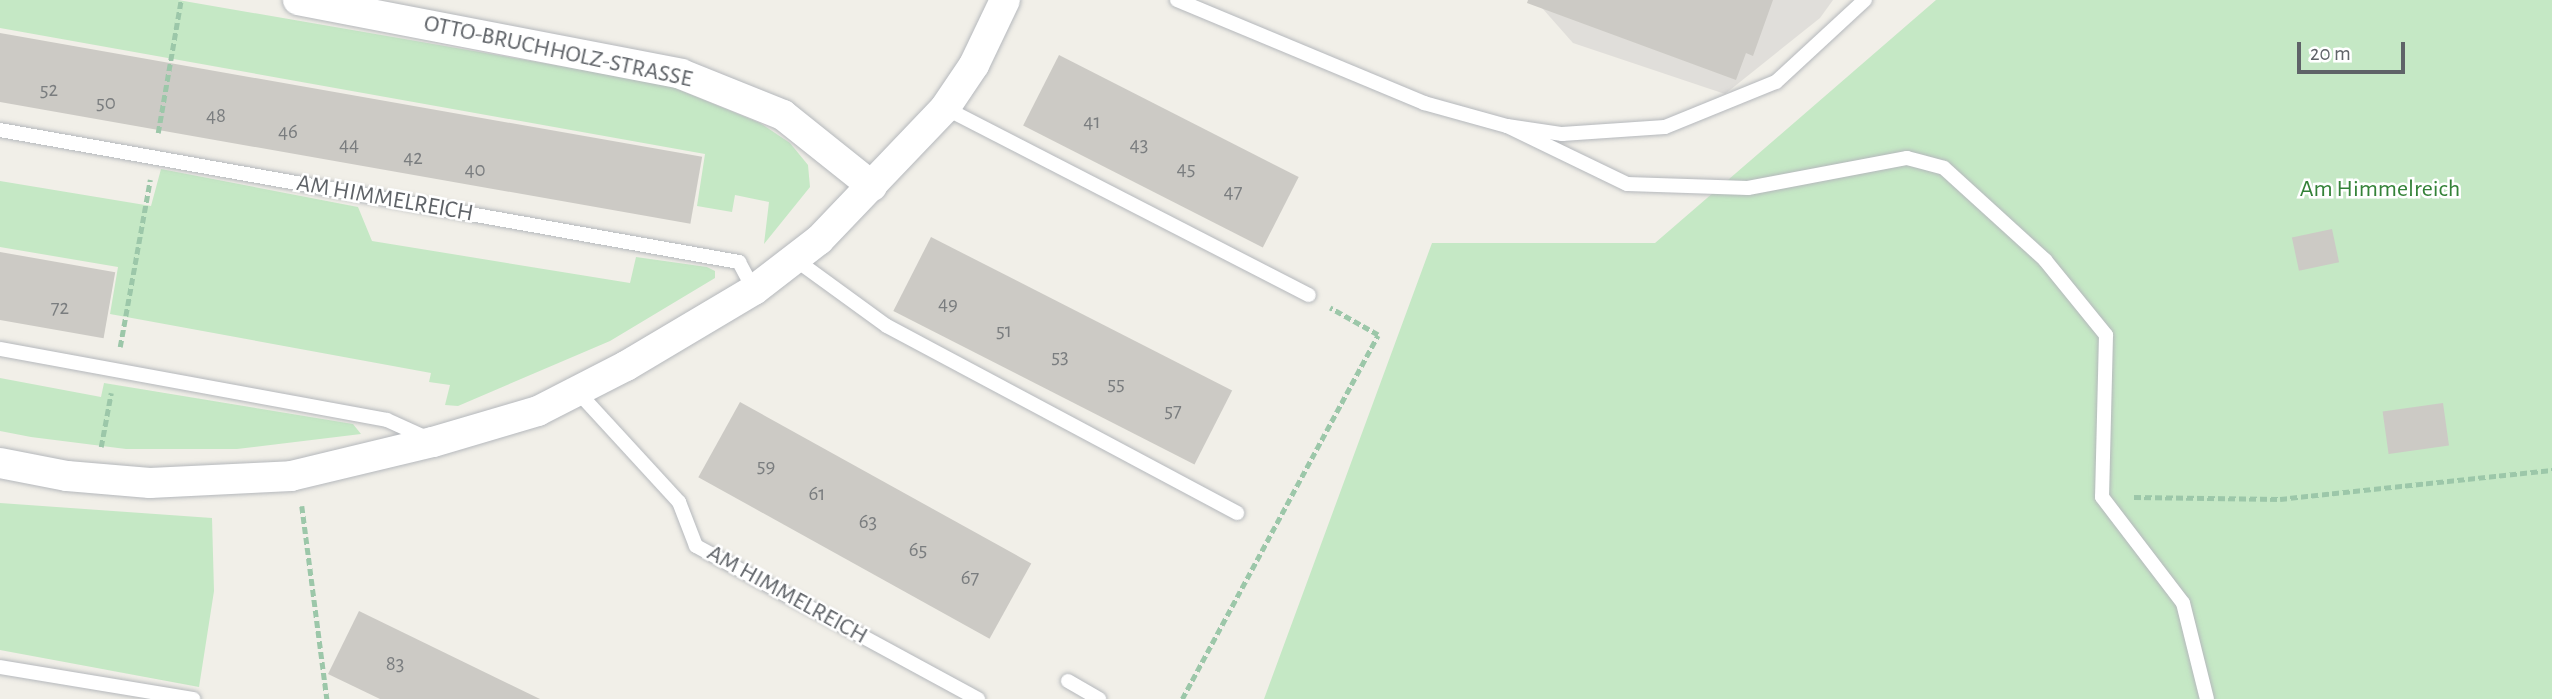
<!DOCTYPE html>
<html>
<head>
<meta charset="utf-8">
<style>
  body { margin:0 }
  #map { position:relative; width:2552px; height:699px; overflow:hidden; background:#f1efe8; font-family:"Alegreya Sans",sans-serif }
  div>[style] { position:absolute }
  .industrial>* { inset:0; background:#e0deda }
  .green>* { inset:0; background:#c5e8c5 }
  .building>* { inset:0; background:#cccac5; transform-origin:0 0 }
  .path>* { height:4.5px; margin-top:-2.25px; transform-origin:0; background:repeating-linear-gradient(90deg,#9cc7a9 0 7px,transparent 0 10.5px) }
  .roads { filter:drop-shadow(0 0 2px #b5b8bc) drop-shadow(0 0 2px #b5b8bc) }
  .service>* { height:14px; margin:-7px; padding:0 7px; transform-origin:7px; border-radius:7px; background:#fff }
  .minor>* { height:30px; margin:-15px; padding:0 15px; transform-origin:15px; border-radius:15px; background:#fff }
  span { translate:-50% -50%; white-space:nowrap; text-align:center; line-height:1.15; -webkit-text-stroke:5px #fff; paint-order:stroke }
  .number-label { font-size:21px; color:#7a7d7f }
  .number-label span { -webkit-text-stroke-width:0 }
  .street-label { font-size:24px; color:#5f6368 }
  .park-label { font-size:24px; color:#348238 }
  .scale { position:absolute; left:2297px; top:42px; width:108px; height:32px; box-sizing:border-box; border:4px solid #5f6368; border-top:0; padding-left:9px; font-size:21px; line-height:24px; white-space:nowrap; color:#5f6368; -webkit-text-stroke:5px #fff; paint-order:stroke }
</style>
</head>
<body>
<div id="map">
  <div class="industrial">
    <i style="clip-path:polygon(1535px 0,1833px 0,1820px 18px,1725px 94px,1573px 43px)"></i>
  </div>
  <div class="green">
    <i style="clip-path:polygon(0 0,178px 0,665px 84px,760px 123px,790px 143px,808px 165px,810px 187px,764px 244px,769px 202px,735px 195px,732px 212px,697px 206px,705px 154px,0 28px)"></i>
    <i style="clip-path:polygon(1936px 0,2552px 0,2552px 699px,1264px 699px,1432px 243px,1655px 243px)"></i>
    <i style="clip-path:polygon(161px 169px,358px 207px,372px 241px,630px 283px,636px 257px,707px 267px,715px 271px,715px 278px,610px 341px,458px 406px,445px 405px,450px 385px,429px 382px,431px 373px,110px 314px,118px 267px,0 247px,0 181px,151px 206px)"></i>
    <i style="clip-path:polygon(0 378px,101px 397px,104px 383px,353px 424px,361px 434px,237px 449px,126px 449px,31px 437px,0 431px)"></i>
    <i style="clip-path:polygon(0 503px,212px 518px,214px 591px,199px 687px,0 650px)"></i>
  </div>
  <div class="building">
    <i style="clip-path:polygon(1528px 0,1773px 0,1753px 56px,1746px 53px,1736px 80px,1527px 3px)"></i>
    <i style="left:0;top:33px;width:713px;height:68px;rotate:10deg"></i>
    <i style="left:1059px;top:55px;width:269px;height:79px;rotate:27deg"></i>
    <i style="left:2332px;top:229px;width:34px;height:41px;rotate:78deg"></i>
    <i style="left:931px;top:237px;width:338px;height:83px;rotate:27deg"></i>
    <i style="left:0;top:252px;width:117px;height:67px;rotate:10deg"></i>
    <i style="left:740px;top:402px;width:333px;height:86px;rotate:29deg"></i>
    <i style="left:2443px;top:403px;width:43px;height:61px;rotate:82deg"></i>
    <i style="clip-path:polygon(359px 611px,540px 699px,380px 699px,328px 674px)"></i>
  </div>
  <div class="path">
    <i style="left:158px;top:133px;width:135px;rotate:-80.2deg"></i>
    <i style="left:120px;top:347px;width:170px;rotate:-79.8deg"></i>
    <i style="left:101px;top:447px;width:55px;rotate:-79.5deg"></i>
    <i style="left:2134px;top:497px;width:146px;rotate:0.8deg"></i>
    <i style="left:2280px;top:499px;width:274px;rotate:-6.1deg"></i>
    <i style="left:302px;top:506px;width:195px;rotate:82.6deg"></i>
    <i style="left:1182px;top:699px;width:413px;rotate:-61.7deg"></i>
    <i style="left:1378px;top:335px;width:55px;rotate:-150.6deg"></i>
  </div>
  <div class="roads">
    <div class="service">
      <i style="left:1177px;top:0;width:268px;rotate:22.6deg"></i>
      <i style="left:1424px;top:103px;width:86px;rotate:15.5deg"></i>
      <i style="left:1507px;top:126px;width:56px;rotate:8.3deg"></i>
      <i style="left:1562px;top:134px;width:103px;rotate:-3.9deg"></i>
      <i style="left:1665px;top:127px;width:120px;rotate:-22.1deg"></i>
      <i style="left:1776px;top:82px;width:121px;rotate:-42.7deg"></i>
      <i style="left:945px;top:108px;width:409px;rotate:27.2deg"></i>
      <i style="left:1507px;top:126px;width:133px;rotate:25.8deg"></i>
      <i style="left:1627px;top:184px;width:121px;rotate:1.9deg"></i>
      <i style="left:1748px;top:188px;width:162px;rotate:-10.7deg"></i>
      <i style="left:1907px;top:158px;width:38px;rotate:15deg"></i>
      <i style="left:1944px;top:168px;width:137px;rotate:42.3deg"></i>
      <i style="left:2045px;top:260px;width:97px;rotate:50.9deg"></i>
      <i style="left:2106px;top:335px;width:162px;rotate:91.4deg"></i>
      <i style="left:2102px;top:497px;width:133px;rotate:52.6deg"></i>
      <i style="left:2183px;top:603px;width:99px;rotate:76deg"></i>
      <i style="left:0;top:130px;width:751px;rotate:10.13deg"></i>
      <i style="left:739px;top:262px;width:32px;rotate:62deg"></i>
      <i style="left:796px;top:260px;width:112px;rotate:36deg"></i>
      <i style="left:887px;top:326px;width:397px;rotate:28.1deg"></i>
      <i style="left:0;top:349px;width:393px;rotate:10.4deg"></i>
      <i style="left:387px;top:420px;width:46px;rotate:24.3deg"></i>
      <i style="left:577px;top:391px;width:151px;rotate:47.4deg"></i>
      <i style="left:679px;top:502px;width:47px;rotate:68.9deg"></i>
      <i style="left:696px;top:546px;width:321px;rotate:28.5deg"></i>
      <i style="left:0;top:667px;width:196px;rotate:9.4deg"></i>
      <i style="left:1068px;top:681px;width:36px;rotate:30deg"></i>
    </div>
    <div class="minor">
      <i style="left:298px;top:0;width:390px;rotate:10.9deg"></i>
      <i style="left:681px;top:74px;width:110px;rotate:21.9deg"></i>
      <i style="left:783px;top:115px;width:114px;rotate:38.6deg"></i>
      <i style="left:0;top:463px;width:68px;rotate:11deg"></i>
      <i style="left:67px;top:476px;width:83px;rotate:4.8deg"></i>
      <i style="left:150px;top:483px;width:141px;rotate:-2.8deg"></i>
      <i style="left:291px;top:476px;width:146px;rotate:-13.5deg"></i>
      <i style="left:433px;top:442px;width:109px;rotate:-16.4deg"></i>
      <i style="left:538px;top:411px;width:99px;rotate:-27.1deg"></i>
      <i style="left:626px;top:366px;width:149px;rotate:-30.7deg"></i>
      <i style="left:754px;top:290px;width:82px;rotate:-37.6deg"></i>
      <i style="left:819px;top:240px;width:182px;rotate:-46.3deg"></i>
      <i style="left:945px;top:108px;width:52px;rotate:-56deg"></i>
      <i style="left:974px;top:65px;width:72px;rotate:-64.5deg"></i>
    </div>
  </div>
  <div class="number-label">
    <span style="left:49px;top:90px">52</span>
    <span style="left:106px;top:103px">50</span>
    <span style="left:216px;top:116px">48</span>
    <span style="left:1092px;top:122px">41</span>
    <span style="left:288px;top:132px">46</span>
    <span style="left:349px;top:145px">44</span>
    <span style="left:1139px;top:145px">43</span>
    <span style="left:413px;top:158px">42</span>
    <span style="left:1186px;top:169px">45</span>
    <span style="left:475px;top:170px">40</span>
    <span style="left:1233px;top:192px">47</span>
    <span style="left:948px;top:304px">49</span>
    <span style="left:60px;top:308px">72</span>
    <span style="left:1004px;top:331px">51</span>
    <span style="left:1060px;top:357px">53</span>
    <span style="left:1116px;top:384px">55</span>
    <span style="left:1173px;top:411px">57</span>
    <span style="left:766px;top:466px">59</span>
    <span style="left:817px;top:494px">61</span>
    <span style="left:868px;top:522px">63</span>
    <span style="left:918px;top:550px">65</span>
    <span style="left:970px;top:578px">67</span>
    <span style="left:395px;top:664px">83</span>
  </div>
  <div class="street-label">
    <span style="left:558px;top:52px;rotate:12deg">OTTO-BRUCHHOLZ-STRASSE</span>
    <span style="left:385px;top:199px;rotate:10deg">AM HIMMELREICH</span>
    <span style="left:787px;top:595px;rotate:29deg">AM HIMMELREICH</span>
  </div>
  <div class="park-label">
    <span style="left:2380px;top:190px">Am Himmelreich</span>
  </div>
  <div class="scale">20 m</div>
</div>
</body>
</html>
